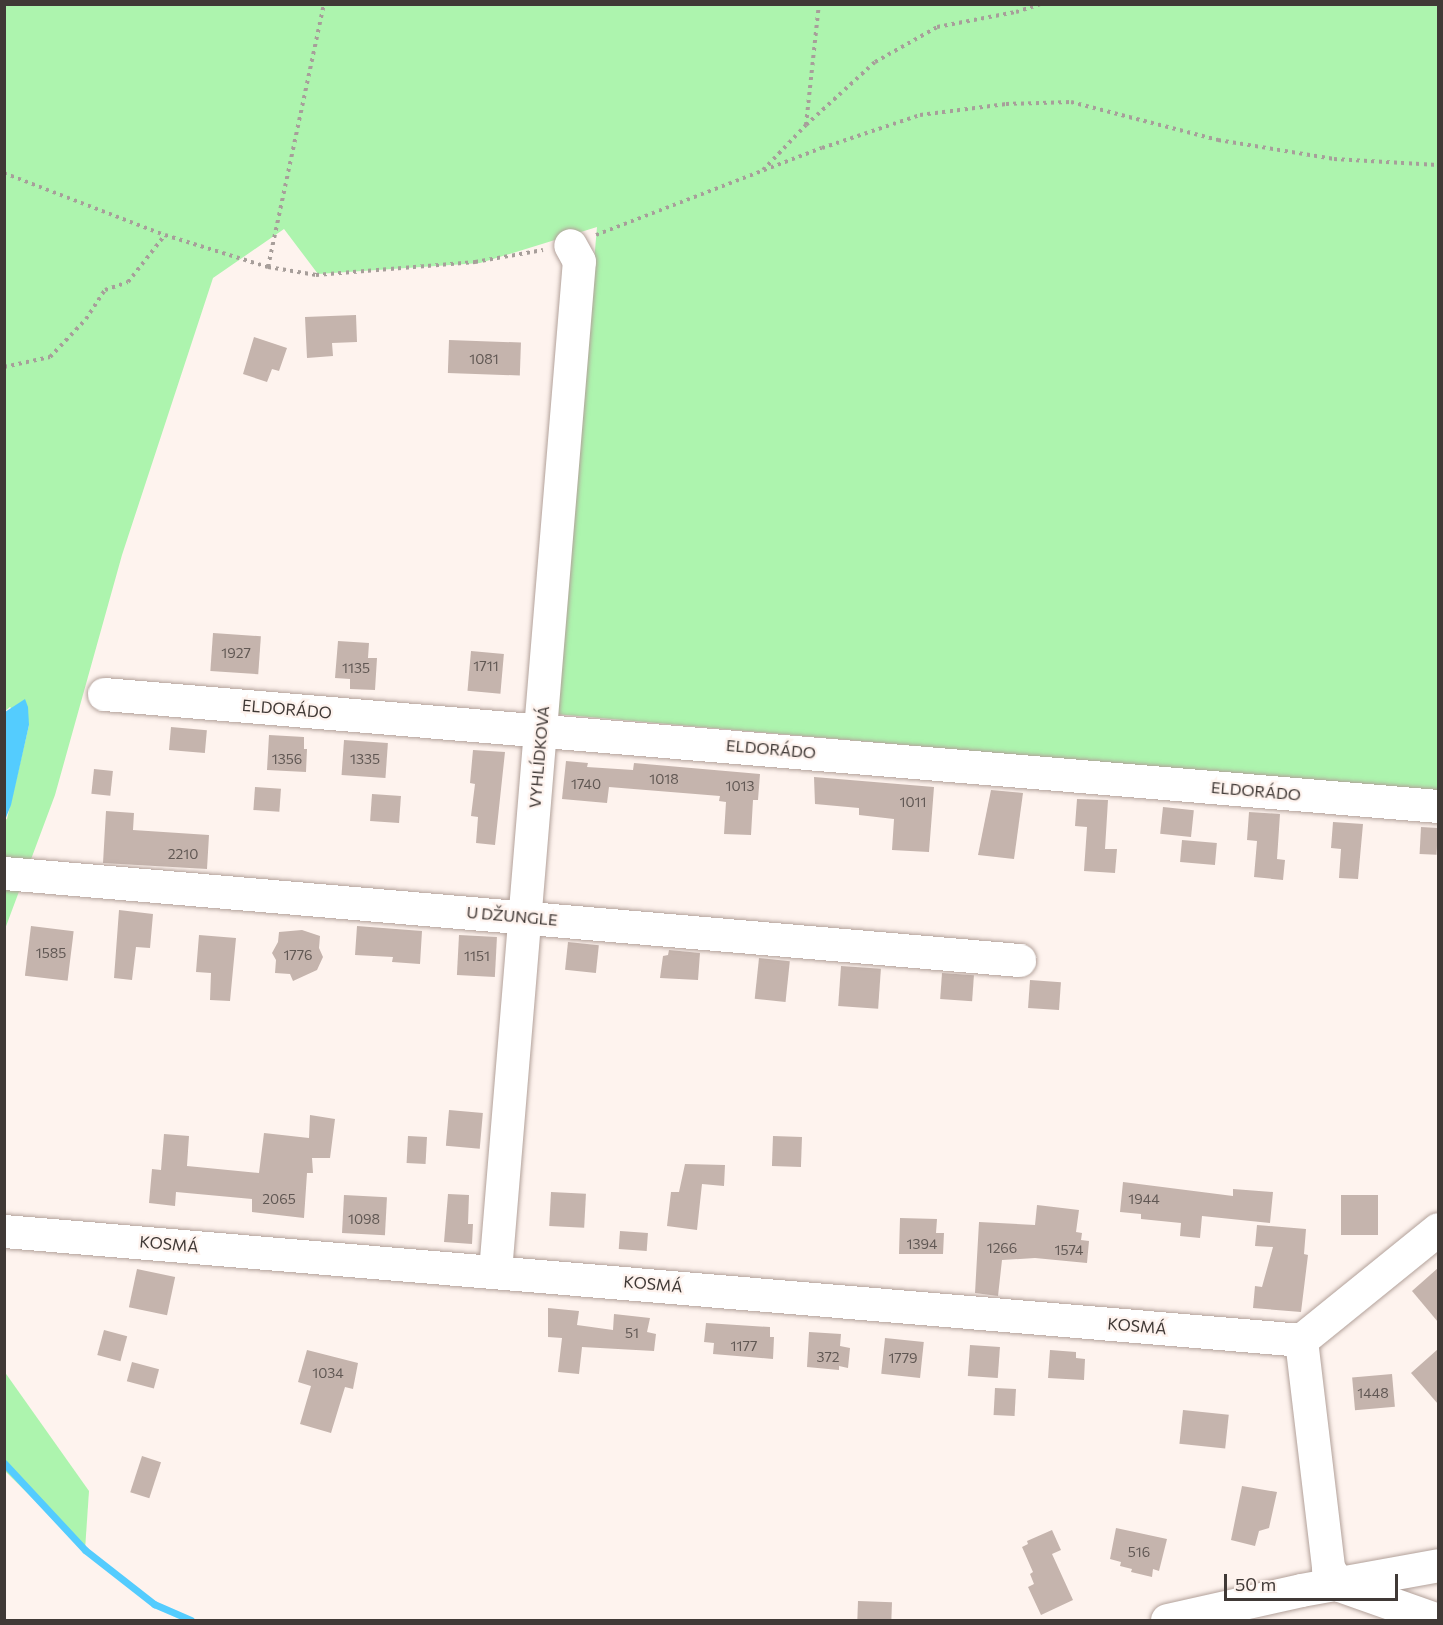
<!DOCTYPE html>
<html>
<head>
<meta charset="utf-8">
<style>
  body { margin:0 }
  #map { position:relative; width:1443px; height:1625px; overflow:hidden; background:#fef3ee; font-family:Commissioner,sans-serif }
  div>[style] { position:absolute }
  .green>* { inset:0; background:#adf4ae }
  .water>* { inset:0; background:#54ccfe }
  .stream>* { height:7px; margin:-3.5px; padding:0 3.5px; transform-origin:3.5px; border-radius:3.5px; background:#54ccfe }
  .building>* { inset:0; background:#c5b4ad; transform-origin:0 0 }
  .path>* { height:4px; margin-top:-2px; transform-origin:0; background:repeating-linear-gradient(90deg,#a79e9a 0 3px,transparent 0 7.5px) }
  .roads { filter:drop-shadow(0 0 2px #b2a19a) drop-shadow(0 0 2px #b2a19a) }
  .minor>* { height:33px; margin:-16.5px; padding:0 16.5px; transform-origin:16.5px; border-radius:16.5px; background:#fff }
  span { translate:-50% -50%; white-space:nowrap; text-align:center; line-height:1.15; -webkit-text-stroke:4.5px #fef3ee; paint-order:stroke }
  .number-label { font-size:14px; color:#615854 }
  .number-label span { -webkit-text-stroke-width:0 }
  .street-label { font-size:16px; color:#403936 }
  .frame { position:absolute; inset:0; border:6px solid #403936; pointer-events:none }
  .scale { position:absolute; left:1224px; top:1574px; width:174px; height:27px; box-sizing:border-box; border:3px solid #403936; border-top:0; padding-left:8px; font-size:18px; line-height:21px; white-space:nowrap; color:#403936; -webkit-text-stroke:4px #fef3ee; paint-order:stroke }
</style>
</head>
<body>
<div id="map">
  <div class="green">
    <i style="clip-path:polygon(5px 5px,1438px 5px,1438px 792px,555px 714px,597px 227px,480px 263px,318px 274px,284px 229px,213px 278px,122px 555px,55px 795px,5px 929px,5px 820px,7px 819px,29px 725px,10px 707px,4px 712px)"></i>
    <i style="clip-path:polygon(4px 1371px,89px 1491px,85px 1550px,5px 1471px)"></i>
  </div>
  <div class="water">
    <i style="clip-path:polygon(25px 699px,28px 707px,29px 725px,11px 805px,5px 820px,5px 712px)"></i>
  </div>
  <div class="stream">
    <i style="left:4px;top:1463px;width:119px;rotate:47deg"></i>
    <i style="left:85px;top:1550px;width:88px;rotate:38deg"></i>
    <i style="left:154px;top:1604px;width:40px;rotate:23.4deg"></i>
  </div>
  <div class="building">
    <i style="clip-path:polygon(356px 315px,357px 342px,332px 343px,333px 356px,307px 358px,305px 317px)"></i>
    <i style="clip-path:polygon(254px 337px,287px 348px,279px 371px,272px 369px,267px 382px,243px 374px)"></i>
    <i style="left:449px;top:340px;width:72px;height:33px;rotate:2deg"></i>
    <i style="left:213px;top:633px;width:48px;height:38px;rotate:4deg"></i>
    <i style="clip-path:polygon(338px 641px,369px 643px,368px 658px,377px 658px,375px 690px,350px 689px,350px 679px,335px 678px)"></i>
    <i style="left:471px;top:651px;width:33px;height:40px;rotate:5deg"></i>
    <i style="left:171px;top:727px;width:36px;height:23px;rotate:5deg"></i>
    <i style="clip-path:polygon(269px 735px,304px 737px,304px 749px,307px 749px,306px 772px,267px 770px)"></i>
    <i style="left:344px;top:740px;width:44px;height:35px;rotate:4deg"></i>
    <i style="clip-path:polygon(473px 750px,505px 752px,495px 845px,476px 843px,478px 817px,471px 816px,475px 784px,470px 783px)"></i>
    <i style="clip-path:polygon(566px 761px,588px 763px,587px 767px,633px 770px,634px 763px,760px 774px,758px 800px,753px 800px,751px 835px,724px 834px,726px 802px,719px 801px,720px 796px,609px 787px,607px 803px,562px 799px)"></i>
    <i style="left:94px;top:769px;width:19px;height:25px;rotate:6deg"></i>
    <i style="clip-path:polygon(814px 777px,934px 787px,929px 852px,892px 850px,894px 819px,859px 815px,859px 808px,815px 804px)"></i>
    <i style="left:255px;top:787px;width:26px;height:23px;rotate:4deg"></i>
    <i style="clip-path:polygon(991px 790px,1023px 793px,1014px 859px,978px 855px)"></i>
    <i style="left:372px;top:794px;width:29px;height:27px;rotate:4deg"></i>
    <i style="clip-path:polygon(1077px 799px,1108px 800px,1105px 849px,1117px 849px,1115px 873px,1084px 871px,1087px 827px,1075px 826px)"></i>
    <i style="left:1163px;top:807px;width:31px;height:27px;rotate:6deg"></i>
    <i style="clip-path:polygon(106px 811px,134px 813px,133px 830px,209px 835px,207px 869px,103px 863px)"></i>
    <i style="clip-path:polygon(1249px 812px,1280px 814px,1277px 859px,1285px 860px,1283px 880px,1254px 877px,1257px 841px,1247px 840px)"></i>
    <i style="clip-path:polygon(1333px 822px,1363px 824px,1358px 879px,1339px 878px,1341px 849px,1331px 848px)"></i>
    <i style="left:1421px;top:827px;width:17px;height:27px;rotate:3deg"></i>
    <i style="left:1182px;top:840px;width:35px;height:22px;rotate:5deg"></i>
    <i style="clip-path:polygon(119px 910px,153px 914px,150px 948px,136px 947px,132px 980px,114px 978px)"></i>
    <i style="left:31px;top:926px;width:43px;height:50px;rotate:7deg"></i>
    <i style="clip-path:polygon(357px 926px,422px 931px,420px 964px,392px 962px,393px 957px,355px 955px)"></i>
    <i style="clip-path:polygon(302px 930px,320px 936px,319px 948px,323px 957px,317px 970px,293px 981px,290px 974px,275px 973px,276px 960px,272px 953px,278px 942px,279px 932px)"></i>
    <i style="clip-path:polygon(199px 935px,236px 938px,230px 1001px,210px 1000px,211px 973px,196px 972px)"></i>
    <i style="left:459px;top:935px;width:38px;height:40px;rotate:3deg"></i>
    <i style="left:568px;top:942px;width:31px;height:28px;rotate:6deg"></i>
    <i style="clip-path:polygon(669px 950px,700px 953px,698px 980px,660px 978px,663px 956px,668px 955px)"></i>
    <i style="left:759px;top:958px;width:31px;height:41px;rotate:6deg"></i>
    <i style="left:841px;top:966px;width:40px;height:40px;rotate:4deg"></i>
    <i style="left:942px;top:973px;width:32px;height:26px;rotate:4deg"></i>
    <i style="left:1030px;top:980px;width:31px;height:28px;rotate:4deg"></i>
    <i style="left:449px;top:1110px;width:34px;height:36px;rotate:5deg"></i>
    <i style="clip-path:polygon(310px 1115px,335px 1119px,330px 1158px,312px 1158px,313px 1173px,307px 1173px,304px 1218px,252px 1212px,252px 1199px,176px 1192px,175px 1206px,149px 1203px,152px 1169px,161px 1170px,164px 1134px,189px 1136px,187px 1166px,259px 1173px,264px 1133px,309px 1138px)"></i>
    <i style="left:408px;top:1136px;width:19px;height:27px;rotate:3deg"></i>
    <i style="left:773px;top:1136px;width:29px;height:30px;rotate:2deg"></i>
    <i style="clip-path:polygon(685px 1164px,725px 1165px,724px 1186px,702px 1184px,697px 1230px,667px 1226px,671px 1192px,679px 1192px)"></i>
    <i style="clip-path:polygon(1123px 1182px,1233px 1196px,1233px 1189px,1273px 1192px,1270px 1223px,1202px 1216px,1200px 1238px,1180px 1236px,1181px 1223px,1141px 1219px,1141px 1214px,1120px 1212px)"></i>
    <i style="left:551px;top:1192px;width:35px;height:34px;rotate:3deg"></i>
    <i style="clip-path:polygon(448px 1194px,469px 1195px,468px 1224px,473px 1224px,472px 1244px,444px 1242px)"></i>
    <i style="left:344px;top:1195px;width:43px;height:38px;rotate:3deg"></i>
    <i style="left:1341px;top:1195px;width:37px;height:40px"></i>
    <i style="clip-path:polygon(1037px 1205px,1079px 1210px,1076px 1232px,1082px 1233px,1081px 1240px,1089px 1241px,1087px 1263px,1035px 1258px,1002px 1260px,998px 1296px,975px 1293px,979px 1222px,1035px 1225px)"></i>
    <i style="clip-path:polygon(900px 1218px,937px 1219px,936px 1233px,944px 1233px,943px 1254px,899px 1254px)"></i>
    <i style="clip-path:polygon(1257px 1225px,1306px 1229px,1304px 1254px,1308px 1255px,1301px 1312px,1253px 1308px,1255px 1286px,1262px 1287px,1273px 1247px,1255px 1246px)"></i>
    <i style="left:620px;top:1231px;width:28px;height:18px;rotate:4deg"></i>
    <i style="clip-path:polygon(1438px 1268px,1438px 1322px,1412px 1291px)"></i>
    <i style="left:137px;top:1269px;width:39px;height:39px;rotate:12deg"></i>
    <i style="clip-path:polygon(548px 1308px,579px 1311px,577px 1325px,613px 1330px,614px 1314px,650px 1318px,647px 1332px,656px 1334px,654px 1351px,582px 1347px,579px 1374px,558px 1372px,562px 1338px,548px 1337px)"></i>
    <i style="clip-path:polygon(706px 1323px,770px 1327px,770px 1337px,774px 1337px,773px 1359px,713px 1354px,714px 1343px,704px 1342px)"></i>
    <i style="left:104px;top:1330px;width:24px;height:26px;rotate:15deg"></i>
    <i style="clip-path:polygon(809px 1332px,841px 1334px,840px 1346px,850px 1348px,848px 1368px,839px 1366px,839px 1370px,807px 1367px)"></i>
    <i style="left:885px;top:1338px;width:39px;height:36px;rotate:6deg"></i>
    <i style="left:970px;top:1345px;width:30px;height:31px;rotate:4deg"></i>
    <i style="clip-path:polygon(1438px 1349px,1438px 1404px,1411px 1373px)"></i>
    <i style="clip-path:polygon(307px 1350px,358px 1363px,353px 1389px,345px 1387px,331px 1433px,300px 1424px,311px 1386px,298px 1382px)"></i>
    <i style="clip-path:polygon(1050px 1350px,1076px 1352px,1076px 1358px,1085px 1359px,1084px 1380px,1048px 1378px)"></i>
    <i style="left:132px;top:1362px;width:28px;height:20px;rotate:15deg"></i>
    <i style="left:1392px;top:1374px;width:33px;height:40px;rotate:85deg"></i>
    <i style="left:995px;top:1388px;width:21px;height:27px;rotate:3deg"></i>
    <i style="left:1183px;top:1410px;width:46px;height:34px;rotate:6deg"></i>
    <i style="left:142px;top:1456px;width:20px;height:38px;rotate:18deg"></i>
    <i style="clip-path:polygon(1242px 1486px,1277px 1492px,1269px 1528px,1259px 1531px,1255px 1546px,1231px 1540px)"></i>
    <i style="clip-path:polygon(1116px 1528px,1167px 1539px,1159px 1571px,1153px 1569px,1152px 1577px,1131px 1572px,1132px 1569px,1120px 1566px,1121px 1562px,1110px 1559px)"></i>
    <i style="clip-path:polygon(1052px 1530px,1061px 1550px,1052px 1554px,1073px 1600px,1041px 1615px,1028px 1587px,1034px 1584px,1030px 1574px,1033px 1572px,1022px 1547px,1028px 1544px,1027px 1541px)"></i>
    <i style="left:858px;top:1601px;width:34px;height:19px;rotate:2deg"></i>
  </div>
  <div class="path">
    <i style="left:806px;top:125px;width:122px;rotate:-83.9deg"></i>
    <i style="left:763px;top:170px;width:62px;rotate:-46.3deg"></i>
    <i style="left:806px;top:125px;width:93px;rotate:-42.4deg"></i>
    <i style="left:875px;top:62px;width:71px;rotate:-29.4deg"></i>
    <i style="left:937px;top:27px;width:80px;rotate:-10.8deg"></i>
    <i style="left:1016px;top:12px;width:25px;rotate:-18deg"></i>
    <i style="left:4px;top:173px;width:173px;rotate:21.1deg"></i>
    <i style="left:165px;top:235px;width:108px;rotate:17.3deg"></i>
    <i style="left:268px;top:267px;width:49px;rotate:9.5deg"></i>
    <i style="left:316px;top:275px;width:160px;rotate:-4.7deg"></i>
    <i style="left:475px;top:262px;width:69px;rotate:-10deg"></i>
    <i style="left:596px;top:235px;width:242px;rotate:-21.1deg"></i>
    <i style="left:822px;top:148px;width:103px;rotate:-18.6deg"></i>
    <i style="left:920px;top:115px;width:87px;rotate:-7.3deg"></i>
    <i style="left:1006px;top:104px;width:65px;rotate:-1.8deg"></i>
    <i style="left:1071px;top:102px;width:152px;rotate:14.5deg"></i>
    <i style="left:1218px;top:140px;width:118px;rotate:9.3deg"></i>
    <i style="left:1334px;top:159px;width:104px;rotate:3.3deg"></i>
    <i style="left:268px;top:267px;width:269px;rotate:-78deg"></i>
    <i style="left:4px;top:367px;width:47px;rotate:-12.3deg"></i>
    <i style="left:50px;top:357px;width:52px;rotate:-46.5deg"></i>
    <i style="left:86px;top:319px;width:35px;rotate:-57deg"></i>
    <i style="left:105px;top:290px;width:24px;rotate:-19deg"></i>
    <i style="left:128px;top:282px;width:60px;rotate:-51.8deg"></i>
  </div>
  <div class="roads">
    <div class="minor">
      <i style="left:104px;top:694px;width:1339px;rotate:4.8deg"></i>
      <i style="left:4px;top:873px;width:1019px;rotate:4.9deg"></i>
      <i style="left:4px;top:1231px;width:1302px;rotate:4.8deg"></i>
      <i style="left:1301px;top:1340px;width:176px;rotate:-39deg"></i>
      <i style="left:495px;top:1271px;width:1013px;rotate:-85.25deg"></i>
      <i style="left:579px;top:261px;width:18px;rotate:-119deg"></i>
      <i style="left:1301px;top:1340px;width:230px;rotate:83.2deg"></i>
      <i style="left:1328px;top:1568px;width:20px;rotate:57deg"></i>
      <i style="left:1339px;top:1585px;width:105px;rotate:19.5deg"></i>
      <i style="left:1167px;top:1620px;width:137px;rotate:-12.6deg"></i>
      <i style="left:1301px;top:1590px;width:139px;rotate:-10.3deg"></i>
    </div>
  </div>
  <div class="number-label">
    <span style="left:484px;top:359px">1081</span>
    <span style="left:236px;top:653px">1927</span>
    <span style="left:486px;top:666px">1711</span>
    <span style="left:356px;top:668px">1135</span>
    <span style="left:287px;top:759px">1356</span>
    <span style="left:365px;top:759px">1335</span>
    <span style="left:664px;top:779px">1018</span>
    <span style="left:586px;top:784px">1740</span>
    <span style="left:740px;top:786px">1013</span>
    <span style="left:913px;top:802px">1011</span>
    <span style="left:183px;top:854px">2210</span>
    <span style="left:51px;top:953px">1585</span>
    <span style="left:298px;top:955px">1776</span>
    <span style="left:477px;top:956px">1151</span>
    <span style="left:279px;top:1199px">2065</span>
    <span style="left:1144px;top:1199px">1944</span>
    <span style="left:364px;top:1219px">1098</span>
    <span style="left:922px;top:1244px">1394</span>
    <span style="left:1002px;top:1248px">1266</span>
    <span style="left:1069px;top:1250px">1574</span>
    <span style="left:632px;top:1333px">51</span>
    <span style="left:744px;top:1346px">1177</span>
    <span style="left:828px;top:1357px">372</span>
    <span style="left:903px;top:1358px">1779</span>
    <span style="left:328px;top:1373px">1034</span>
    <span style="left:1373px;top:1393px">1448</span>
    <span style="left:1139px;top:1552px">516</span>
  </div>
  <div class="street-label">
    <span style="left:287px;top:709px;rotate:5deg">ELDORÁDO</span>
    <span style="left:771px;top:749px;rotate:5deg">ELDORÁDO</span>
    <span style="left:539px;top:757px;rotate:-85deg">VYHLÍDKOVÁ</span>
    <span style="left:1256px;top:791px;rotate:5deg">ELDORÁDO</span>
    <span style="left:512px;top:916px;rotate:5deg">U DŽUNGLE</span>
    <span style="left:169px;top:1244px;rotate:5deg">KOSMÁ</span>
    <span style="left:653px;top:1284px;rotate:5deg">KOSMÁ</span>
    <span style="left:1137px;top:1326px;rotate:5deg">KOSMÁ</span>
  </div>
  <div class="frame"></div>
  <div class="scale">50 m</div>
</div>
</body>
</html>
